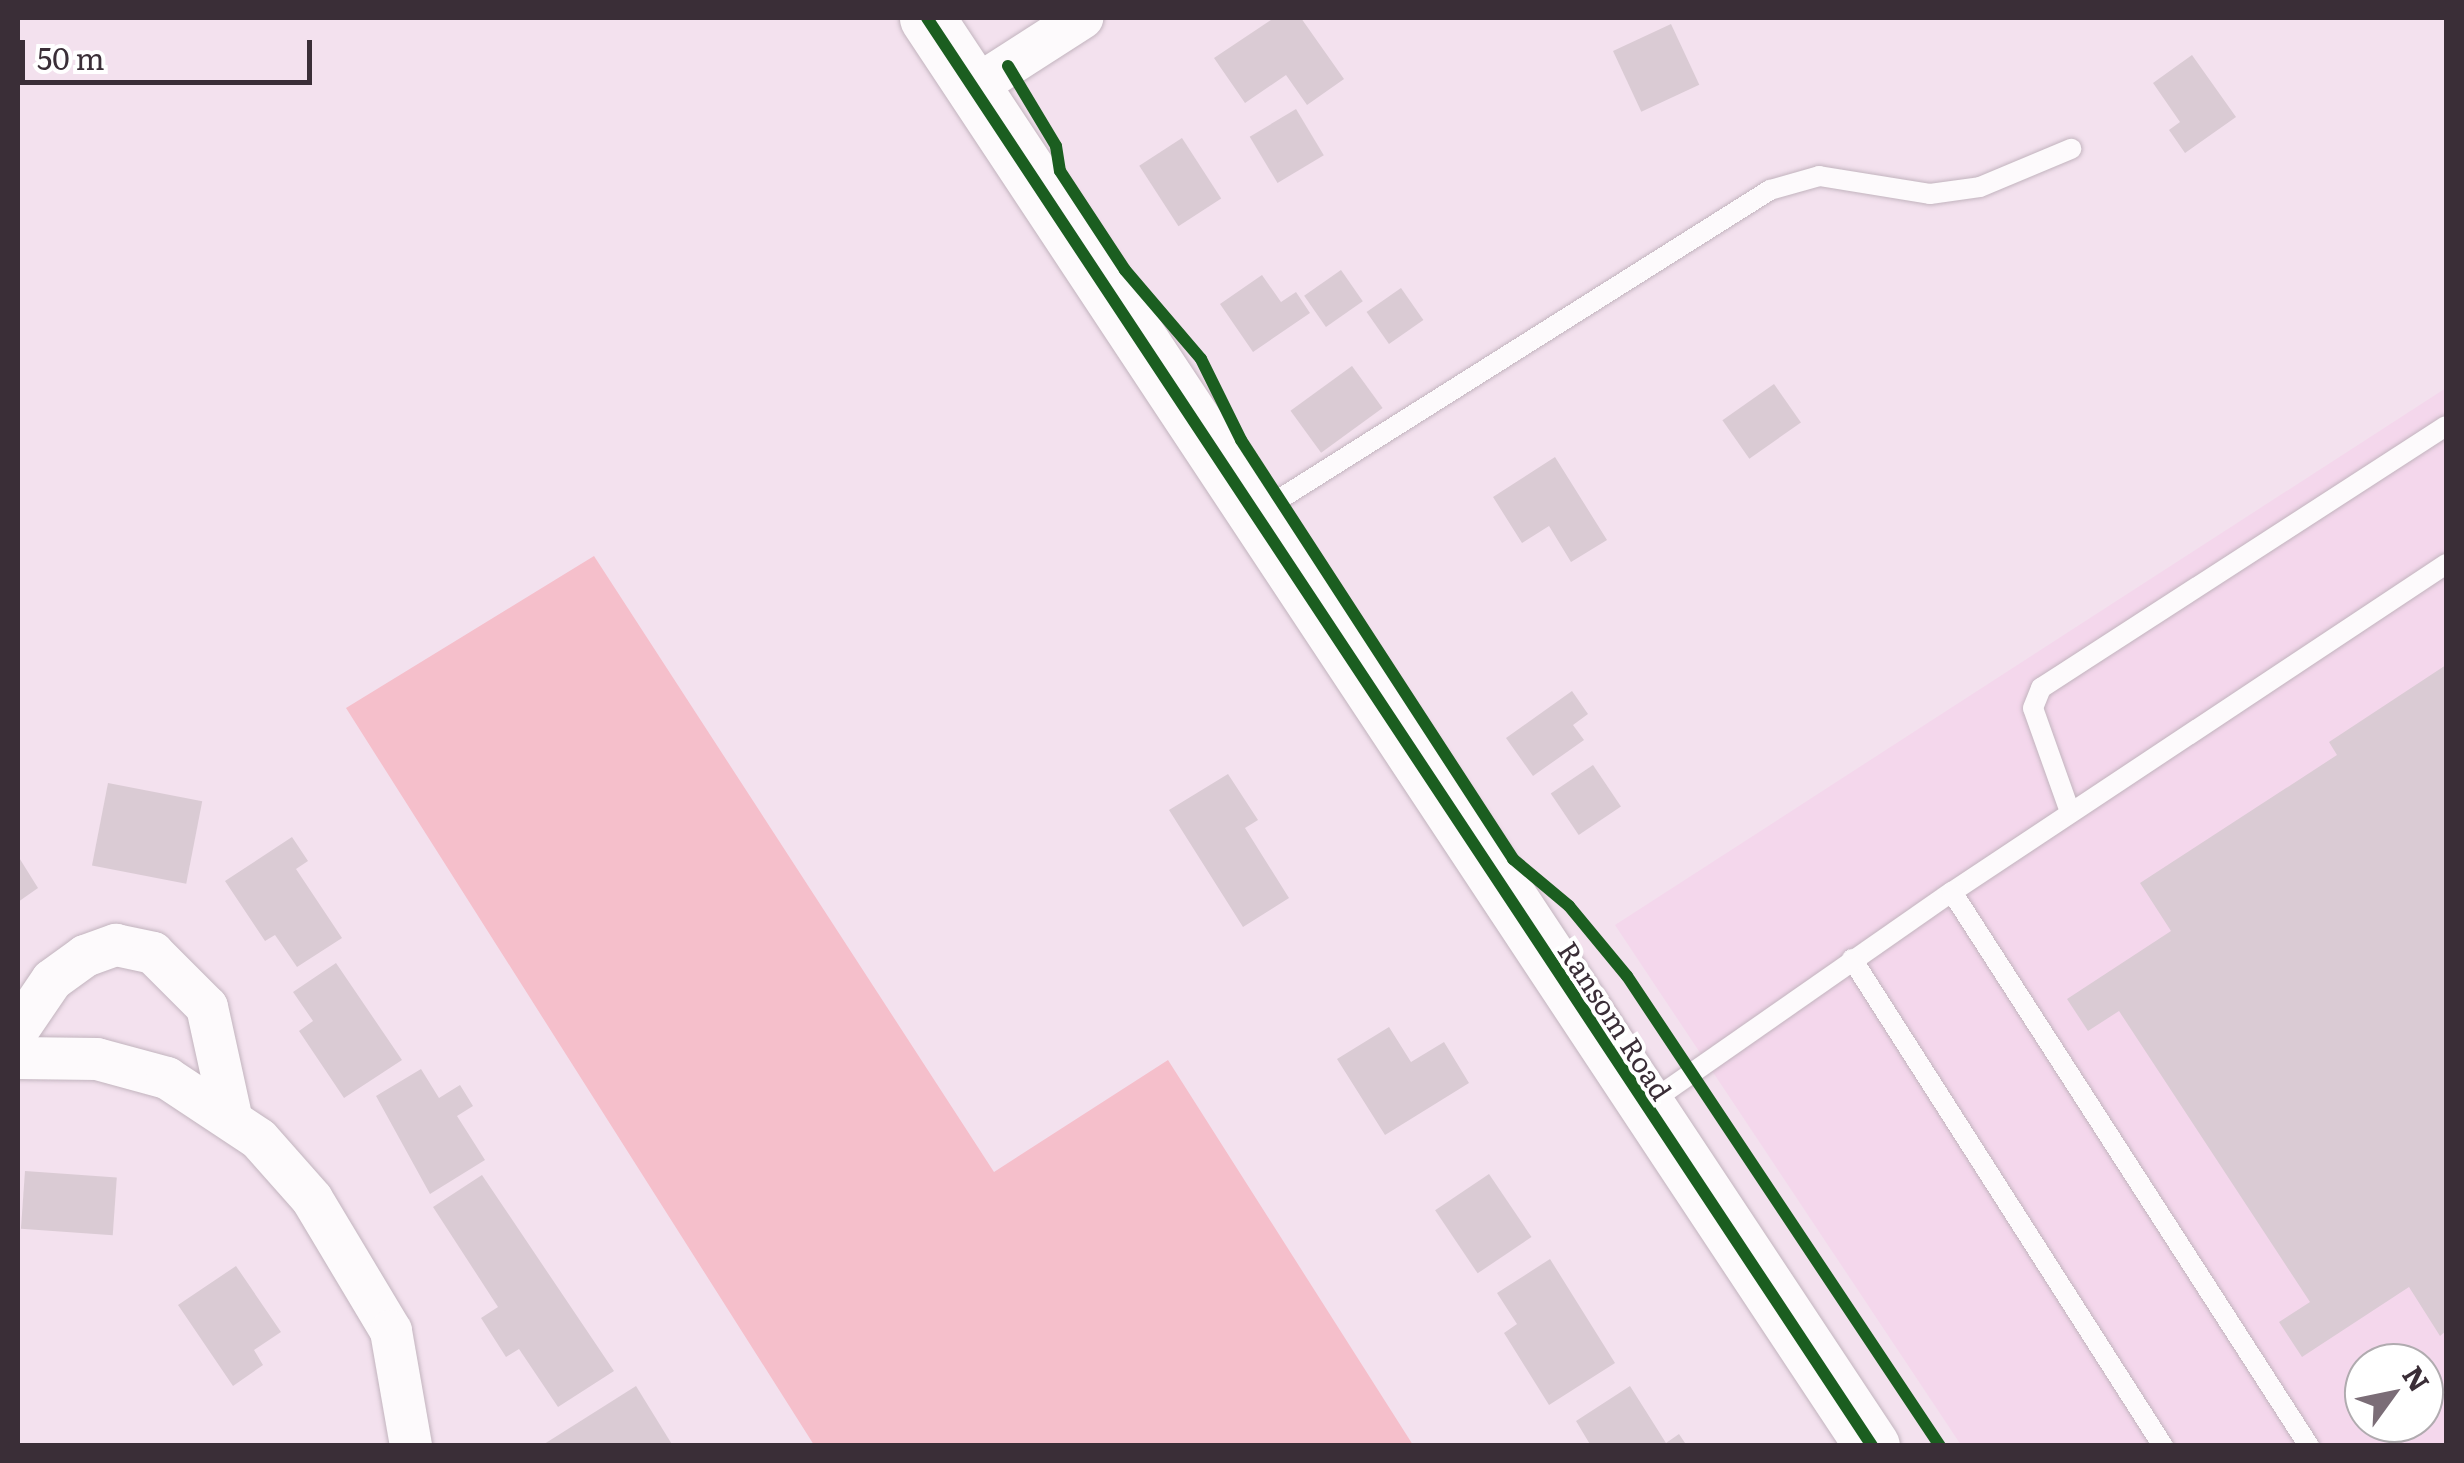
<!DOCTYPE html>
<html>
<head>
<meta charset="utf-8">
<style>
  body { margin:0 }
  #map { position:relative; width:2464px; height:1463px; overflow:hidden; background:#f3e1ee; font-family:Literata,serif }
  div>[style] { position:absolute }
  .built>* { inset:0; background:#f4d7ec }
  .green>* { inset:0; background:#f5bfcb }
  .building>* { inset:0; background:#dacbd4; transform-origin:0 0 }
  .roads { filter:drop-shadow(0 0 2px #c2b4be) drop-shadow(0 0 2px #c2b4be) }
  .service>* { height:20px; margin:-10px; padding:0 10px; transform-origin:10px; border-radius:10px; background:#fdfafc }
  .minor>* { height:42px; margin:-21px; padding:0 21px; transform-origin:21px; border-radius:21px; background:#fdfafc }
  .secondary>* { height:55px; margin:-27.5px; padding:0 27.5px; transform-origin:27.5px; border-radius:27.5px; background:#fdfafc }
  .cycleway>* { height:12px; margin:-6px; padding:0 6px; transform-origin:6px; border-radius:6px; background:#1b5e20 }
  span { translate:-50% -50%; white-space:nowrap; text-align:center; line-height:1.15; -webkit-text-stroke:8px #fff; paint-order:stroke }
  .street-label { font-size:28px; color:#3a2e37 }
  .frame { position:absolute; inset:0; border:20px solid #3a2e37; pointer-events:none }
  .north { position:absolute; left:2344px; top:1343px; width:100px; height:100px; box-sizing:border-box; background:#fff; border:2px solid #b0abaf; border-radius:50%; rotate:57deg; font-size:28px; font-weight:700; line-height:40px; text-align:center; color:#3a2e37 }
  .north::after { content:''; display:block; margin:auto; width:35px; height:45px; background:#7b6d77; clip-path:polygon(50% 0,100% 100%,50% 72%,0 100%) }
  .scale { position:absolute; left:20px; top:40px; width:292px; height:45px; box-sizing:border-box; border:5px solid #3a2e37; border-top:0; padding-left:12px; font-size:30px; line-height:35px; white-space:nowrap; color:#3a2e37; -webkit-text-stroke:8px #fff; paint-order:stroke }
</style>
</head>
<body>
<div id="map">
  <div class="built">
    <i style="clip-path:polygon(evenodd,2446px 388px,2446px 1445px,1961px 1445px,1615px 925px,2446px 388px,2364px 1363px,2424px 1363px,2424px 1423px,2364px 1423px,2364px 1363px)"></i>
  </div>
  <div class="green">
    <i style="clip-path:polygon(594px 556px,994px 1172px,1168px 1060px,1413px 1445px,814px 1445px,346px 708px)"></i>
  </div>
  <div class="building">
    <i style="clip-path:polygon(1274px 18px,1301px 18px,1344px 79px,1307px 105px,1286px 75px,1245px 103px,1214px 58px)"></i>
    <i style="left:1671px;top:24px;width:67px;height:64px;rotate:65deg"></i>
    <i style="clip-path:polygon(2192px 55px,2236px 117px,2185px 153px,2169px 130px,2180px 122px,2153px 83px)"></i>
    <i style="left:1296px;top:109px;width:54px;height:54px;rotate:59deg"></i>
    <i style="left:1182px;top:138px;width:72px;height:51px;rotate:57deg"></i>
    <i style="left:1341px;top:270px;width:38px;height:45px;rotate:55deg"></i>
    <i style="clip-path:polygon(1262px 275px,1281px 302px,1296px 292px,1310px 313px,1253px 352px,1220px 304px)"></i>
    <i style="left:1401px;top:288px;width:39px;height:42px;rotate:55deg"></i>
    <i style="left:1352px;top:366px;width:52px;height:76px;rotate:54deg"></i>
    <i style="left:1774px;top:384px;width:47px;height:63px;rotate:55deg"></i>
    <i style="clip-path:polygon(1555px 457px,1607px 540px,1571px 562px,1549px 526px,1522px 543px,1493px 497px)"></i>
    <i style="clip-path:polygon(2446px 665px,2446px 1331px,2440px 1336px,2409px 1287px,2302px 1357px,2279px 1322px,2310px 1302px,2119px 1011px,2088px 1031px,2067px 999px,2171px 931px,2140px 883px,2337px 755px,2329px 742px)"></i>
    <i style="clip-path:polygon(1572px 691px,1588px 714px,1573px 725px,1584px 740px,1533px 776px,1506px 738px)"></i>
    <i style="left:1593px;top:765px;width:50px;height:51px;rotate:56deg"></i>
    <i style="clip-path:polygon(1228px 774px,1258px 820px,1245px 828px,1289px 898px,1243px 927px,1169px 810px)"></i>
    <i style="left:108px;top:783px;width:96px;height:84px;rotate:11deg"></i>
    <i style="clip-path:polygon(292px 837px,308px 861px,296px 869px,342px 938px,297px 967px,275px 935px,265px 941px,225px 881px)"></i>
    <i style="clip-path:polygon(18px 856px,38px 888px,18px 902px)"></i>
    <i style="clip-path:polygon(336px 963px,402px 1060px,344px 1098px,299px 1031px,313px 1021px,293px 992px)"></i>
    <i style="clip-path:polygon(1389px 1027px,1411px 1062px,1444px 1042px,1469px 1083px,1385px 1135px,1337px 1059px)"></i>
    <i style="clip-path:polygon(421px 1069px,439px 1098px,460px 1085px,473px 1106px,457px 1116px,485px 1160px,430px 1194px,376px 1096px)"></i>
    <i style="left:25px;top:1171px;width:92px;height:58px;rotate:4deg"></i>
    <i style="left:1489px;top:1174px;width:76px;height:65px;rotate:56deg"></i>
    <i style="clip-path:polygon(482px 1175px,614px 1371px,558px 1407px,519px 1349px,506px 1357px,481px 1318px,498px 1307px,433px 1207px)"></i>
    <i style="clip-path:polygon(1550px 1259px,1615px 1363px,1549px 1405px,1504px 1333px,1517px 1324px,1497px 1293px)"></i>
    <i style="clip-path:polygon(236px 1266px,281px 1332px,254px 1350px,263px 1365px,233px 1386px,178px 1305px)"></i>
    <i style="clip-path:polygon(636px 1386px,673px 1446px,541px 1446px)"></i>
    <i style="clip-path:polygon(1630px 1386px,1666px 1443px,1679px 1434px,1687px 1446px,1591px 1446px,1576px 1421px)"></i>
  </div>
  <div class="roads">
    <div class="service">
      <i style="left:1256px;top:514px;width:608px;rotate:-32.23deg"></i>
      <i style="left:1770px;top:190px;width:51px;rotate:-15.9deg"></i>
      <i style="left:1819px;top:176px;width:112px;rotate:9.2deg"></i>
      <i style="left:1930px;top:194px;width:50px;rotate:-8deg"></i>
      <i style="left:1980px;top:187px;width:99px;rotate:-22.7deg"></i>
      <i style="left:2070px;top:812px;width:110px;rotate:-109.6deg"></i>
      <i style="left:2033px;top:708px;width:22px;rotate:-68deg"></i>
      <i style="left:2041px;top:688px;width:482px;rotate:-32.9deg"></i>
      <i style="left:1952px;top:892px;width:593px;rotate:-33.58deg"></i>
      <i style="left:1852px;top:959px;width:578px;rotate:57.44deg"></i>
      <i style="left:1649px;top:1103px;width:369px;rotate:-34.9deg"></i>
      <i style="left:1952px;top:892px;width:659px;rotate:57.2deg"></i>
    </div>
    <div class="minor">
      <i style="left:973px;top:88px;width:130px;rotate:-32.7deg"></i>
      <i style="left:18px;top:1030px;width:60px;rotate:-55.8deg"></i>
      <i style="left:52px;top:980px;width:41px;rotate:-36deg"></i>
      <i style="left:85px;top:956px;width:33px;rotate:-20deg"></i>
      <i style="left:116px;top:945px;width:38px;rotate:12deg"></i>
      <i style="left:153px;top:953px;width:76px;rotate:45deg"></i>
      <i style="left:207px;top:1007px;width:107px;rotate:77.6deg"></i>
      <i style="left:18px;top:1058px;width:79px;rotate:0.7deg"></i>
      <i style="left:97px;top:1059px;width:73px;rotate:15.2deg"></i>
      <i style="left:167px;top:1078px;width:110px;rotate:33.5deg"></i>
      <i style="left:259px;top:1139px;width:80px;rotate:48.5deg"></i>
      <i style="left:312px;top:1199px;width:154px;rotate:59.1deg"></i>
      <i style="left:391px;top:1331px;width:117px;rotate:80.1deg"></i>
    </div>
    <div class="secondary">
      <i style="left:927px;top:18px;width:1712px;rotate:56.5deg"></i>
    </div>
  </div>
  <div class="cycleway">
    <i style="left:927px;top:18px;width:1712px;rotate:56.5deg"></i>
    <i style="left:1008px;top:66px;width:93px;rotate:59deg"></i>
    <i style="left:1056px;top:146px;width:25px;rotate:81deg"></i>
    <i style="left:1060px;top:171px;width:118px;rotate:56.7deg"></i>
    <i style="left:1125px;top:270px;width:117px;rotate:49.5deg"></i>
    <i style="left:1201px;top:359px;width:90px;rotate:63.7deg"></i>
    <i style="left:1241px;top:440px;width:500px;rotate:57deg"></i>
    <i style="left:1513px;top:859px;width:73px;rotate:40deg"></i>
    <i style="left:1569px;top:906px;width:91px;rotate:50.4deg"></i>
    <i style="left:1627px;top:976px;width:565px;rotate:56.34deg"></i>
  </div>
  <div class="street-label">
    <span style="left:1616px;top:1020px;rotate:57deg">Ransom Road</span>
  </div>
  <div class="frame"></div>
  <div class="north">N</div>
  <div class="scale">50 m</div>
</div>
</body>
</html>
